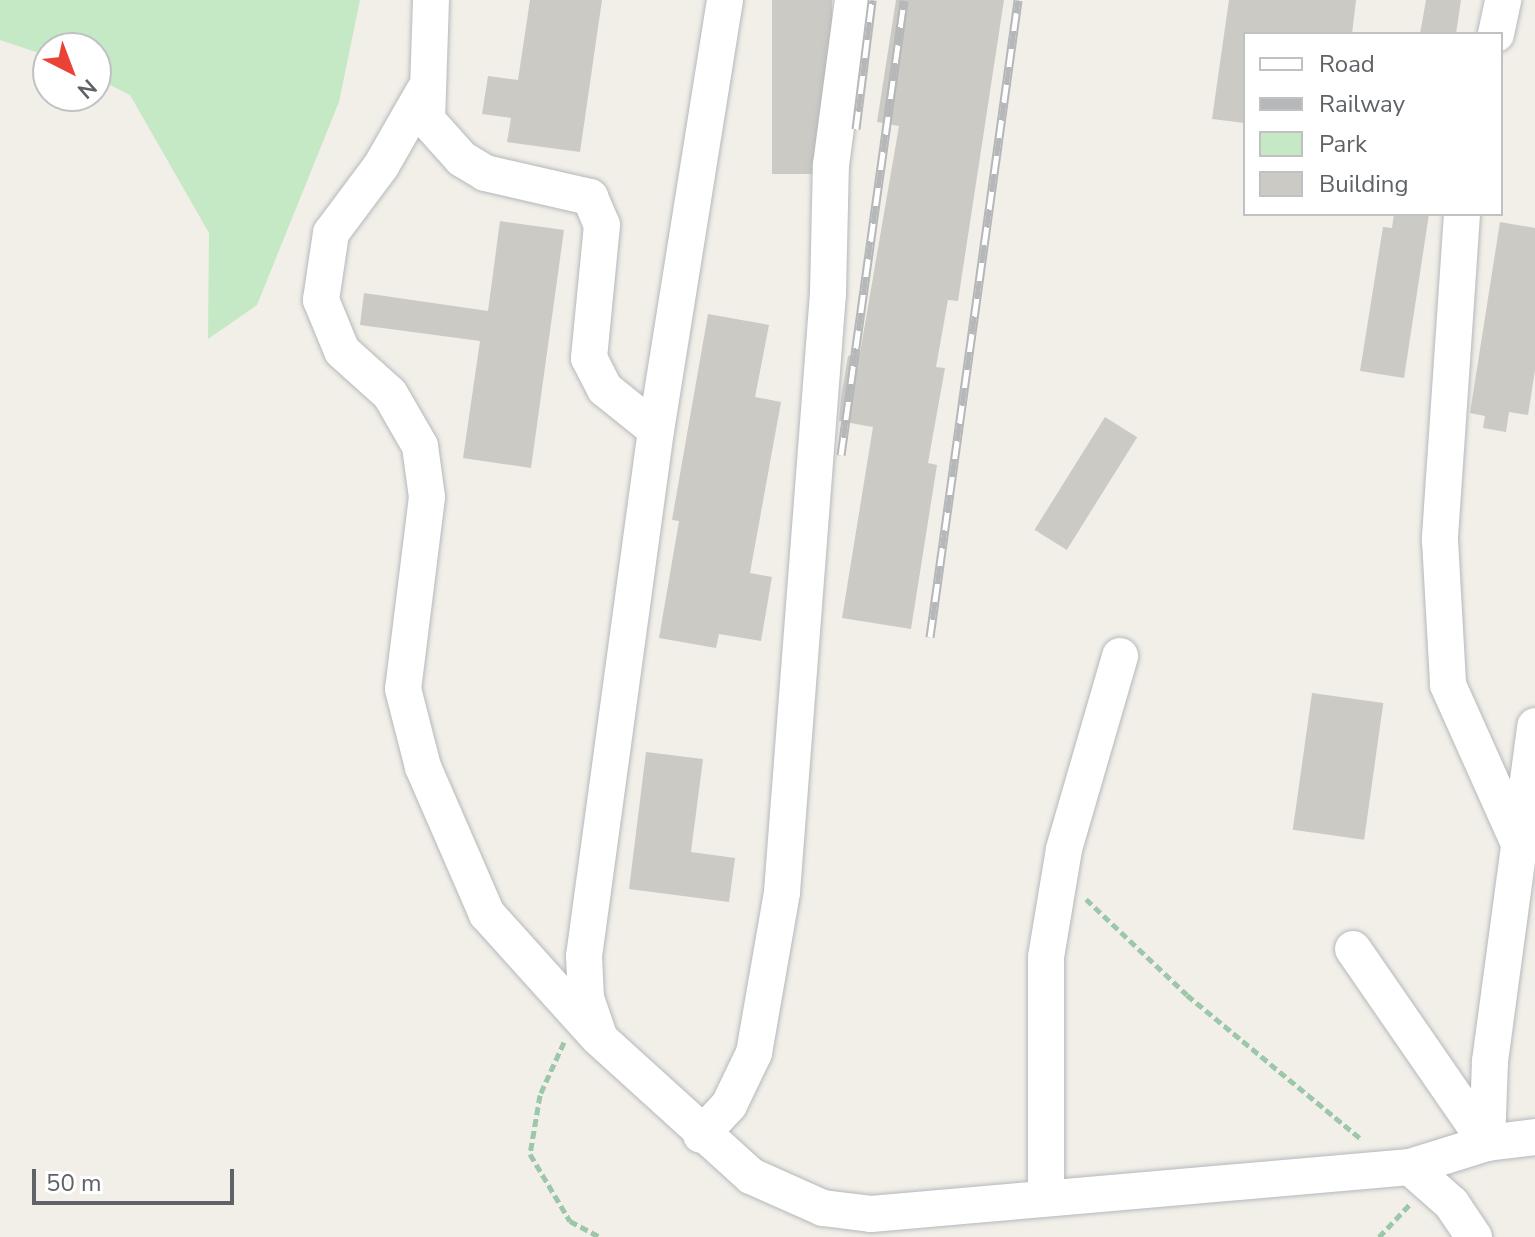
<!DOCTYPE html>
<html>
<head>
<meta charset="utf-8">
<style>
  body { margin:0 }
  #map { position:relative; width:1535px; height:1237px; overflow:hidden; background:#f1efe8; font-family:"Nunito Sans",sans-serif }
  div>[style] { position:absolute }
  .green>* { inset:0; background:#c5e8c5 }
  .building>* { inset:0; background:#cccac5; transform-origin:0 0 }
  .path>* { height:5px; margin-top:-2.5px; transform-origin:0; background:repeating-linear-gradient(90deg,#9cc7a9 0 8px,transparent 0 12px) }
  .roads { filter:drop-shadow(0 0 2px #b5b8bc) drop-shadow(0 0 2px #b5b8bc) }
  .minor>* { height:36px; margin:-18px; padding:0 18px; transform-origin:18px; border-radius:18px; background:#fff }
  .rail>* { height:9px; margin-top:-4.5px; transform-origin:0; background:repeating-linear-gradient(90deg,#fff 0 18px,#b6b7b8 0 36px); box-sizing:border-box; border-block:2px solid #b6b7b8 }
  span { translate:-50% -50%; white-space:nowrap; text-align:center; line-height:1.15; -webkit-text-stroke:6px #fff; paint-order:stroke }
  .legend { position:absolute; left:1243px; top:32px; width:260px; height:184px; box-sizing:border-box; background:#fff; border:2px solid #bfc1c3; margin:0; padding:10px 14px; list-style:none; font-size:24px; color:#5f6368 }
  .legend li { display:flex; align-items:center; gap:16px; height:40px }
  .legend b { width:40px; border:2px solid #bfc1c3 }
  .north { position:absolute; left:32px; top:32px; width:80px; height:80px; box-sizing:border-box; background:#fff; border:2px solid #bfc1c3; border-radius:50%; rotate:138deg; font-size:22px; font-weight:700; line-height:32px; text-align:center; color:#5f6368 }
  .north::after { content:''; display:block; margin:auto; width:28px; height:36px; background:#ea4335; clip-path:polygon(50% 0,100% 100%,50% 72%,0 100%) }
  .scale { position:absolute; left:32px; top:1169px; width:202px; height:36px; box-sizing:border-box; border:4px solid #5f6368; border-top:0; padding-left:10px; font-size:24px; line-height:28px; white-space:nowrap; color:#5f6368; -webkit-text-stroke:6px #fff; paint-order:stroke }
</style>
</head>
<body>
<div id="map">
  <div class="green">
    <i style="clip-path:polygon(0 0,360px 0,339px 102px,257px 305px,208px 339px,209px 233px,130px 95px,96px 78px,96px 48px,48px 48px,48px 56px,0 40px)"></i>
  </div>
  <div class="building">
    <i style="clip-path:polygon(530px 0,602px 0,580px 152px,507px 142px,511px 118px,482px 114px,488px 76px,518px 80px)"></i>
    <i style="left:772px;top:0;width:60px;height:174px"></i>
    <i style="clip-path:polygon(896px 0,1004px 0,958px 301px,948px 300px,936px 367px,945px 368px,928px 463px,937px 465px,911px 629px,842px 618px,873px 427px,839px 421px,841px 398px,848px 356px,860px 353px,899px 126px,877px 122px)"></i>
    <i style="clip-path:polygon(1229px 0,1356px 0,1352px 34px,1245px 34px,1245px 123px,1212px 119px)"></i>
    <i style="clip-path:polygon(1426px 0,1461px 0,1456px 34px,1420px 34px)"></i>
    <i style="clip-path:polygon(1394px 214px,1429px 214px,1404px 378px,1360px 371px,1383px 227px,1392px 228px)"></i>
    <i style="clip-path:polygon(500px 221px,564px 230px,531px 468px,463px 458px,480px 341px,360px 325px,364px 293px,488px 311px)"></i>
    <i style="clip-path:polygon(1500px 222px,1535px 228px,1535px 370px,1528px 415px,1509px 412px,1506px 432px,1483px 428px,1485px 416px,1470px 413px)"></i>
    <i style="clip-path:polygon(708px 314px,769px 325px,755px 397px,781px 402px,750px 573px,772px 577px,761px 641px,719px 634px,716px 648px,659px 638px,679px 521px,672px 520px)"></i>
    <i style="left:1105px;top:417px;width:38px;height:133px;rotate:32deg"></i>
    <i style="left:1312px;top:693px;width:72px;height:138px;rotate:8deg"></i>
    <i style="clip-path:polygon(646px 752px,703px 759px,691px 852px,735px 858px,729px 902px,629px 889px)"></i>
  </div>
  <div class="path">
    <i style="left:1086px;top:899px;width:139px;rotate:43.5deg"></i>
    <i style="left:1187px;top:995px;width:227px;rotate:39.6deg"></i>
    <i style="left:564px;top:1042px;width:58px;rotate:114.4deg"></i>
    <i style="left:540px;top:1095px;width:60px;rotate:99.6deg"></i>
    <i style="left:530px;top:1154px;width:78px;rotate:59.2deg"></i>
    <i style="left:570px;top:1221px;width:34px;rotate:28deg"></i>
    <i style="left:1379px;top:1237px;width:45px;rotate:-46.8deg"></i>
  </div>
  <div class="roads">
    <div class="minor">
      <i style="left:431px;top:0;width:120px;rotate:91.9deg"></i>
      <i style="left:427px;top:120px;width:52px;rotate:48.1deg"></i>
      <i style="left:462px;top:159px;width:27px;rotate:31deg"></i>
      <i style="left:485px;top:173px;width:108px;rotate:12.9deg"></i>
      <i style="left:590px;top:197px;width:30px;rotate:67deg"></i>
      <i style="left:602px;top:225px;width:134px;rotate:95.6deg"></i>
      <i style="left:589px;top:358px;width:35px;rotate:63deg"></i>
      <i style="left:605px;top:389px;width:65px;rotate:38.8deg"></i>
      <i style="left:725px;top:0;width:436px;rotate:99.1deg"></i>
      <i style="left:656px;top:430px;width:531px;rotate:97.79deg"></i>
      <i style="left:584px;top:956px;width:42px;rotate:87.3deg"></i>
      <i style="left:586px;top:998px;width:43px;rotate:71.1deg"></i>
      <i style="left:600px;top:1039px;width:204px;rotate:42.2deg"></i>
      <i style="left:751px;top:1176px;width:79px;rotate:24deg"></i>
      <i style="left:823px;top:1208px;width:48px;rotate:7.1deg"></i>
      <i style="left:871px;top:1214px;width:541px;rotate:-4.98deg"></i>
      <i style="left:1496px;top:34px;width:35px;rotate:-78deg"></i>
      <i style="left:424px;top:91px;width:86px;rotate:119.8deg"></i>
      <i style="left:381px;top:166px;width:84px;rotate:126.7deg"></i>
      <i style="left:331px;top:233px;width:68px;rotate:98.5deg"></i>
      <i style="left:321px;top:300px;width:55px;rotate:67.6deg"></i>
      <i style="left:342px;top:351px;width:64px;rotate:41.9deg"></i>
      <i style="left:390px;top:394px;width:60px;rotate:60deg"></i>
      <i style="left:420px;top:446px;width:51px;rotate:82.2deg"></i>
      <i style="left:427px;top:497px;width:193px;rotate:97.1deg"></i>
      <i style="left:403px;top:689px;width:81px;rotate:75.6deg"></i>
      <i style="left:423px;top:767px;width:160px;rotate:66.5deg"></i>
      <i style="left:487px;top:914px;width:163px;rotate:48deg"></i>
      <i style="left:1462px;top:214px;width:327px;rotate:93.9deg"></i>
      <i style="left:1440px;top:540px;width:145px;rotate:86.8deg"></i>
      <i style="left:1448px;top:685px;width:174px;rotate:65.9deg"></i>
      <i style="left:1353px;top:949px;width:236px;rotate:55.4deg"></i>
      <i style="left:1487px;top:1143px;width:48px;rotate:-7.1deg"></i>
      <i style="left:701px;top:1135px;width:41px;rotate:-47deg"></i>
      <i style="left:729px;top:1105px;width:58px;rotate:-64.3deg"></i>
      <i style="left:754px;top:1053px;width:163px;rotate:-80.1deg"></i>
      <i style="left:782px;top:892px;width:601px;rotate:-85.61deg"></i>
      <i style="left:828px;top:293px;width:128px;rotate:-88.7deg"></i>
      <i style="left:831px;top:165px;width:166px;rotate:-82.4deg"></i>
      <i style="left:1046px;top:1197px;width:240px;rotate:-90deg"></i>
      <i style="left:1046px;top:957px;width:109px;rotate:-80.5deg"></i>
      <i style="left:1064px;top:849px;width:201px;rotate:-73.8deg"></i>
      <i style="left:1474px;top:1237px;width:40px;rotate:-124deg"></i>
      <i style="left:1452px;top:1204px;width:56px;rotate:-138.6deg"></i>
      <i style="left:1410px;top:1167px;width:81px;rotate:-17.3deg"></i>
      <i style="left:1487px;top:1143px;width:82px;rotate:-87.9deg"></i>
      <i style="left:1490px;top:1061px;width:338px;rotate:-82.3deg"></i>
    </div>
  </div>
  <div class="rail">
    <i style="left:856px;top:129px;width:130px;rotate:-82.9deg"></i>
    <i style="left:841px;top:455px;width:459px;rotate:-82.1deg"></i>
    <i style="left:930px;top:637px;width:643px;rotate:-82.13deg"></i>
  </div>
  <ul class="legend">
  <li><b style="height:10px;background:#fff"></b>Road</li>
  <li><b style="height:10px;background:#b6b7b8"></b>Railway</li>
  <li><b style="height:22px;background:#c5e8c5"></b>Park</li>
  <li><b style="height:22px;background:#cccac5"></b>Building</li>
  </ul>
  <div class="north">N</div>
  <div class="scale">50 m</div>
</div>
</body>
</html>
